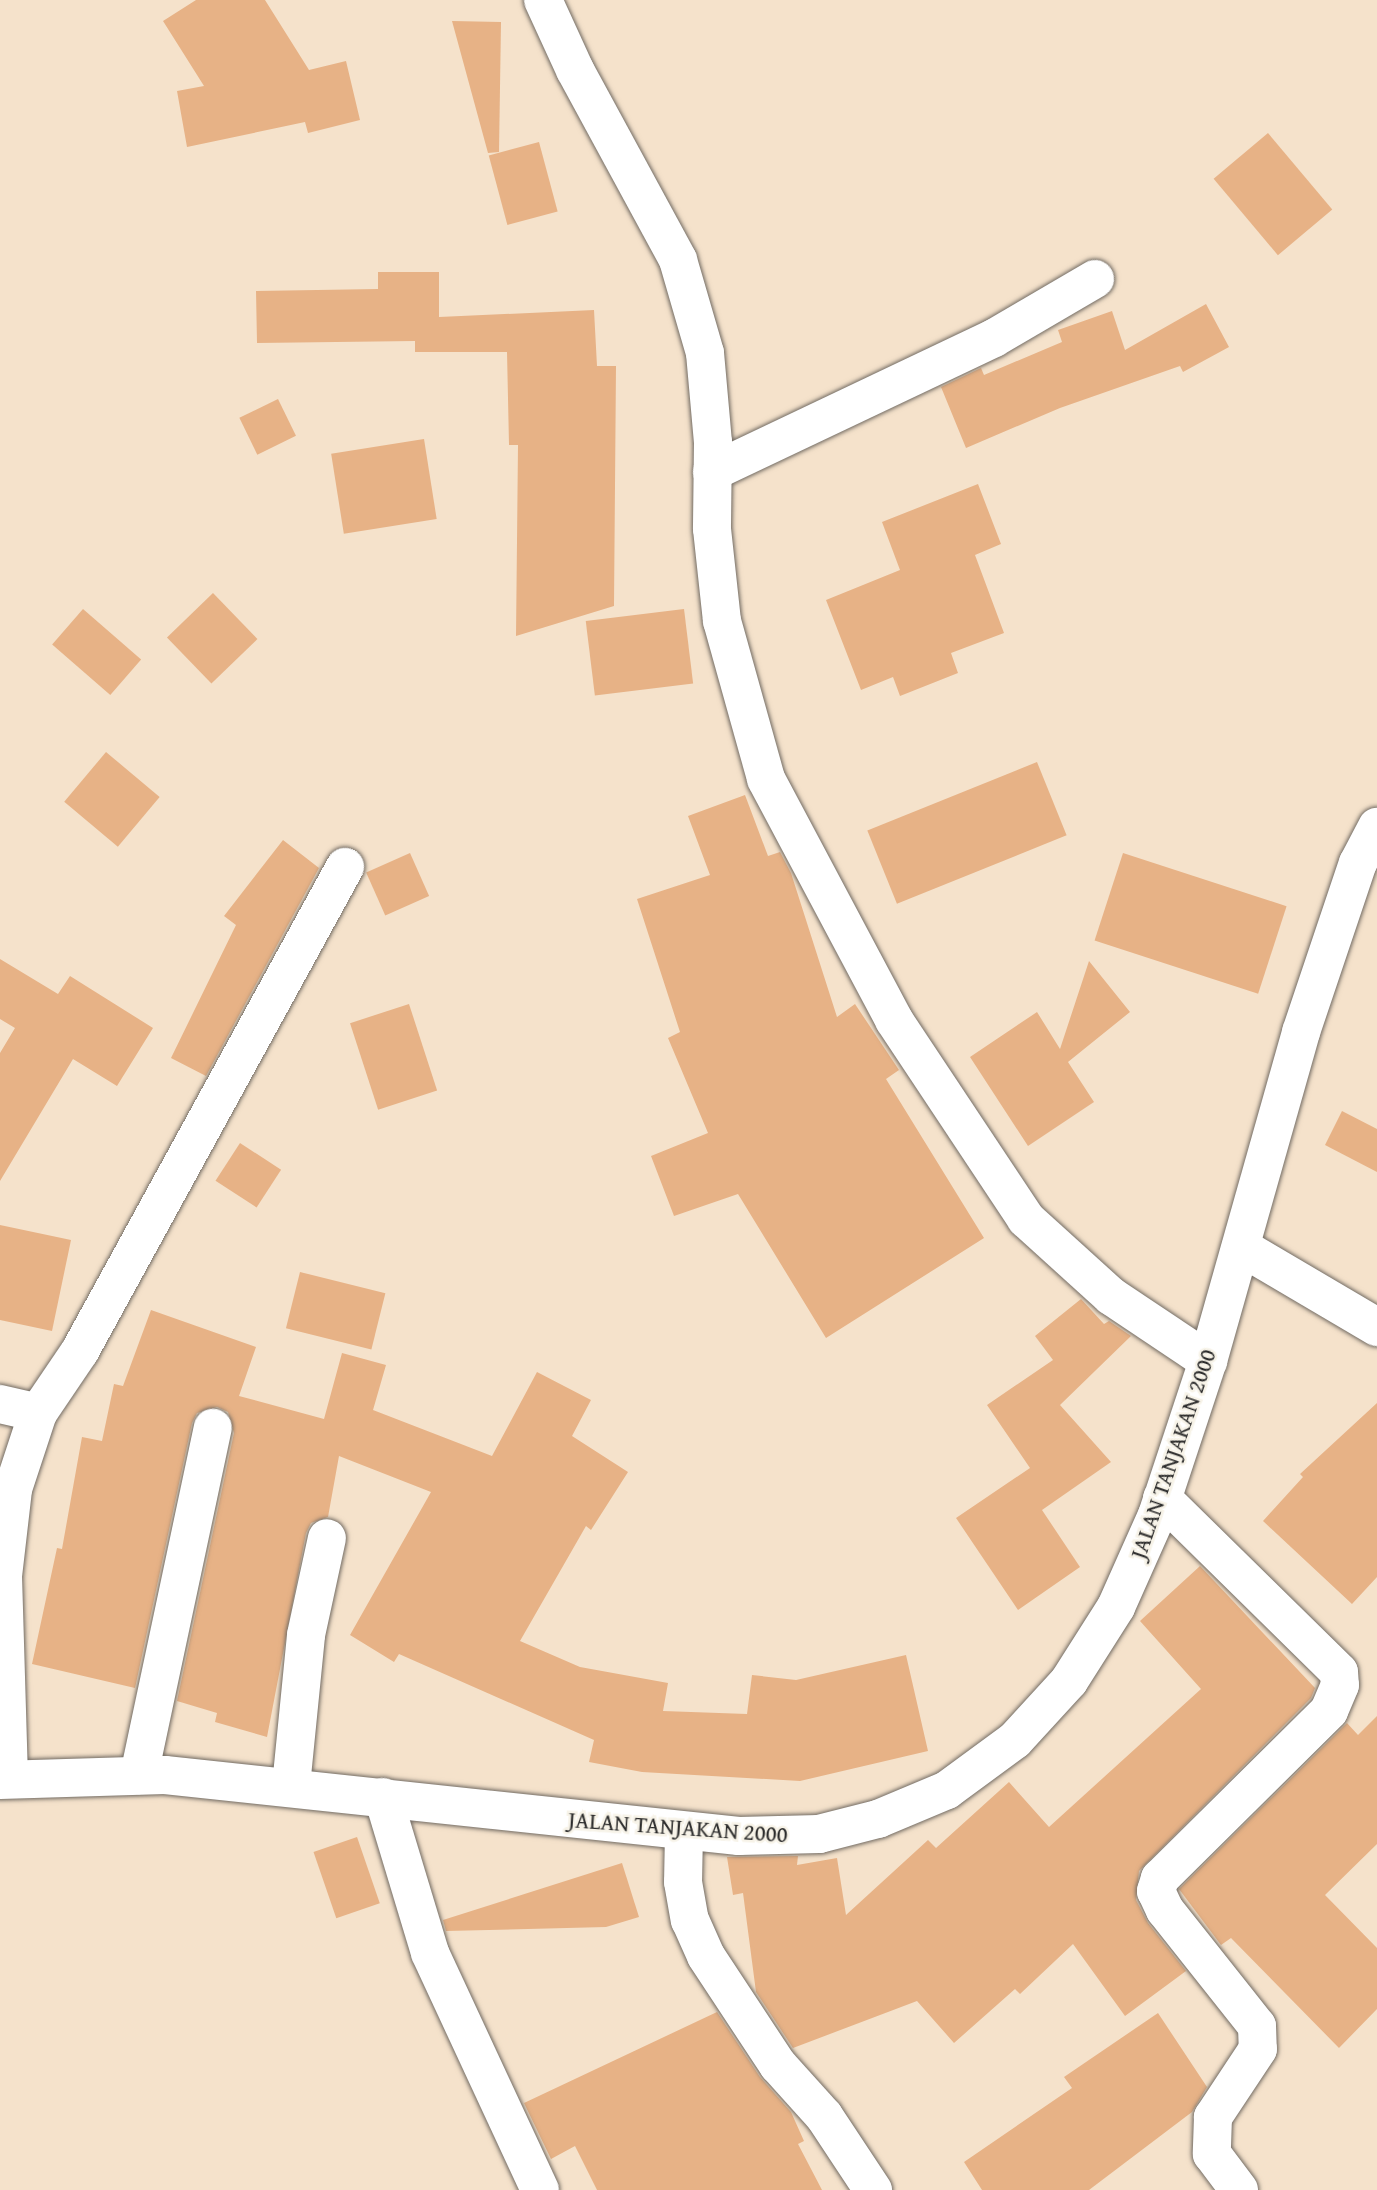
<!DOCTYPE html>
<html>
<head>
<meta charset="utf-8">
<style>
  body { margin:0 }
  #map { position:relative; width:1377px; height:2190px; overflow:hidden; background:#f5e2cb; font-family:"Gentium Book Plus",serif }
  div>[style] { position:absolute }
  .building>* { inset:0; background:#e7b286; transform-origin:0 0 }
  .roads { filter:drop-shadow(0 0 2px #726b63) drop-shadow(0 0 2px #726b63) }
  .street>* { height:38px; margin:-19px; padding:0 19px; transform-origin:19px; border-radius:19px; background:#fff }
  .secondary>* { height:38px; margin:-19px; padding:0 19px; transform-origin:19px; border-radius:19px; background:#fff }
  span { translate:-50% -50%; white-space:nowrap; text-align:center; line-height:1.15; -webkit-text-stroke:5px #f7f3e8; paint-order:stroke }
  .street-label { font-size:23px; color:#2b2b2b }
</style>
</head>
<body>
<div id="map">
  <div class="building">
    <i style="clip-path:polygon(196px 0,265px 0,309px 70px,346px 61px,360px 120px,308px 133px,305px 122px,187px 147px,177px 91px,204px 86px,163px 21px)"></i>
    <i style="clip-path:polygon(452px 21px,501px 22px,499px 152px,488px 153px)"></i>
    <i style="left:1268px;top:133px;width:100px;height:71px;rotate:50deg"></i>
    <i style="left:539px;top:142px;width:72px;height:52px;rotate:75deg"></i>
    <i style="clip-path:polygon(378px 272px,439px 272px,439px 317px,594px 310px,597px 366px,616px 366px,614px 606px,516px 636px,518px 445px,509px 445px,507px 352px,415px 352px,415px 341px,257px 343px,256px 291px,378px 289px)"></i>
    <i style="clip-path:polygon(1206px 304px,1229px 347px,1183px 372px,1180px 366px,1060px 408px,966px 448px,941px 387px,981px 368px,984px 375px,1062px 342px,1058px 330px,1112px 311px,1125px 350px)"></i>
    <i style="left:278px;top:399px;width:41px;height:43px;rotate:64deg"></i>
    <i style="left:424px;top:439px;width:81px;height:94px;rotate:81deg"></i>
    <i style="clip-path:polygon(978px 484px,1001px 544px,975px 555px,1004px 633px,951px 653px,958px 673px,900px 696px,893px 677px,861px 690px,826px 600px,900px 570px,882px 522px)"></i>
    <i style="left:213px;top:593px;width:64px;height:64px;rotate:46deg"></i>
    <i style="left:83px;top:609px;width:77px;height:47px;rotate:41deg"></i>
    <i style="left:684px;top:609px;width:75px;height:99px;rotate:83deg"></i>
    <i style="left:106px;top:752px;width:70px;height:65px;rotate:40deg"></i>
    <i style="left:1037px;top:762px;width:79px;height:183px;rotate:68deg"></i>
    <i style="clip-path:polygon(745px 795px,768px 856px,780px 852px,791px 873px,837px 1017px,855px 1004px,899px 1070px,886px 1079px,984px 1238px,826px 1338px,738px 1194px,674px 1216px,651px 1156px,708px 1133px,668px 1038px,680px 1032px,637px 899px,710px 875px,688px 816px)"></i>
    <i style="clip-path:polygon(283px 840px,319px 868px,206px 1076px,171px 1058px,236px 925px,224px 916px)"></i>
    <i style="left:410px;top:853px;width:47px;height:48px;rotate:66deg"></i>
    <i style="left:1123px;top:853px;width:172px;height:92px;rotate:18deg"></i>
    <i style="clip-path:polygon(0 959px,58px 994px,70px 976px,153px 1028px,117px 1086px,73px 1059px,0 1181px,0 1053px,15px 1028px,0 1019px)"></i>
    <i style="clip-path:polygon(1089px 961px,1130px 1012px,1068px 1062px,1094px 1102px,1028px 1146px,970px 1057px,1037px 1012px,1060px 1049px)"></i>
    <i style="left:409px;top:1004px;width:91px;height:62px;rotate:72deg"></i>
    <i style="clip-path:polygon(1342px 1111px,1377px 1129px,1377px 1172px,1325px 1145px)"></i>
    <i style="left:240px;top:1143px;width:49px;height:45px;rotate:33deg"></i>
    <i style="clip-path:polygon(0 1225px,71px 1240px,52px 1331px,0 1320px)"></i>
    <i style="left:300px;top:1272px;width:88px;height:58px;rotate:14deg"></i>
    <i style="clip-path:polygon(1081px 1299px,1104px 1324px,1109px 1321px,1131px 1336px,1060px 1405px,1111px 1462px,1042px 1510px,1080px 1567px,1018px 1610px,956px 1518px,1030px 1468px,987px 1405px,1053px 1360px,1035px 1336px)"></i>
    <i style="clip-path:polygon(151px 1310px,256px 1347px,239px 1396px,324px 1419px,342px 1353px,386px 1365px,373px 1410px,492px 1456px,537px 1372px,591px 1400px,572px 1436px,628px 1472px,591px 1530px,586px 1526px,520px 1641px,580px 1667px,668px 1683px,663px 1711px,747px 1714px,752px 1675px,796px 1680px,906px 1655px,928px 1751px,800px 1781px,642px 1772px,589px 1762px,594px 1740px,399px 1654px,394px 1662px,350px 1635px,431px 1492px,339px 1456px,328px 1517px,311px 1523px,306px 1533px,267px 1737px,215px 1722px,217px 1713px,177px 1701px,234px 1433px,228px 1412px,217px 1407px,197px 1413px,192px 1423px,135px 1688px,32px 1664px,57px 1548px,62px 1549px,82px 1437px,102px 1441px,114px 1384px,123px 1386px)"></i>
    <i style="clip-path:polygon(1377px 1403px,1377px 1577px,1352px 1604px,1263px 1521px,1303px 1477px,1300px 1474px)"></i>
    <i style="clip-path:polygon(1200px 1566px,1315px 1688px,1311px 1698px,1139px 1871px,1136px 1900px,1148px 1923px,1186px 1971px,1125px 2016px,1073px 1944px,1020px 1994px,1015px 1989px,954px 2043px,917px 2001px,793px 2048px,756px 1992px,743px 1893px,733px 1895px,727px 1857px,798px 1856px,797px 1865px,837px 1858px,846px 1915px,928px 1840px,936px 1848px,1009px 1782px,1049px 1827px,1201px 1689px,1140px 1621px)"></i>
    <i style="clip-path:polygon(1377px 1716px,1377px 1844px,1325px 1895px,1377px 1948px,1377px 2009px,1339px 2048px,1231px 1938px,1221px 1945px,1179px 1889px,1347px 1723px,1358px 1735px)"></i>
    <i style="left:357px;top:1837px;width:70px;height:46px;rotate:71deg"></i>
    <i style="clip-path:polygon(622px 1863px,639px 1917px,606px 1927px,446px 1931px,443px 1920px)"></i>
    <i style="clip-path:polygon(717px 2012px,760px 2077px,791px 2112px,804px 2141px,798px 2144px,822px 2190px,597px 2190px,575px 2146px,551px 2159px,524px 2103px)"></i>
    <i style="clip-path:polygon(1158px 2013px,1207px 2087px,1192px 2112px,1089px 2190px,982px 2190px,964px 2162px,1072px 2088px,1064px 2077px)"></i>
  </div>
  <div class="roads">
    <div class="street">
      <i style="left:543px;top:0;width:77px;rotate:65.4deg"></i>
      <i style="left:575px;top:70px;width:216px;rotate:61.5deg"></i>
      <i style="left:678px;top:260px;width:97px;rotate:73.8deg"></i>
      <i style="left:705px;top:353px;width:89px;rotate:84.9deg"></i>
      <i style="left:713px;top:442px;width:87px;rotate:90.7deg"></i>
      <i style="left:712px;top:529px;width:93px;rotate:83.8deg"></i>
      <i style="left:722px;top:621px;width:164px;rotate:74.4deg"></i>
      <i style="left:766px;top:779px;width:273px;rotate:62deg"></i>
      <i style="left:894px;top:1020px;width:239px;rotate:56.4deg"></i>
      <i style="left:1026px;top:1219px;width:115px;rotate:42.2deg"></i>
      <i style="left:1111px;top:1296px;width:117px;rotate:33.8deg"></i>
      <i style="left:712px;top:472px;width:312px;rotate:-25.4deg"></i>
      <i style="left:994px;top:338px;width:117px;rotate:-30.3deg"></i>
      <i style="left:1241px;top:1247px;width:158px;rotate:30.5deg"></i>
      <i style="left:0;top:1404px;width:39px;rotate:13deg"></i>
      <i style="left:1162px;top:1498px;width:248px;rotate:44.5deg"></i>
      <i style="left:1339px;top:1672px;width:13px;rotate:86deg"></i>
      <i style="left:1340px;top:1685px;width:28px;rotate:113deg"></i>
      <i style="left:1329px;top:1711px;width:238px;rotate:135.3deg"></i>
      <i style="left:1160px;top:1878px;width:14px;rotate:107deg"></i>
      <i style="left:1156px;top:1891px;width:21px;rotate:65deg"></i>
      <i style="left:1165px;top:1910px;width:148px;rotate:51.6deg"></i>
      <i style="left:1257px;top:2026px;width:23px;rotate:88deg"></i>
      <i style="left:1258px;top:2049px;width:82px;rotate:123.5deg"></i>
      <i style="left:1213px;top:2117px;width:37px;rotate:92deg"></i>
      <i style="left:1212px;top:2154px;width:45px;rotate:53.1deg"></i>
      <i style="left:139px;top:1775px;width:355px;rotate:-78deg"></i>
      <i style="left:9px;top:1778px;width:202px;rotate:-91.7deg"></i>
      <i style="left:3px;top:1576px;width:88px;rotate:-83.4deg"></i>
      <i style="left:13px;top:1489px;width:80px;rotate:-71.8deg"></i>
      <i style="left:38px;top:1413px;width:75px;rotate:-55.9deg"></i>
      <i style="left:80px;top:1351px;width:552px;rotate:-61.3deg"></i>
      <i style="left:291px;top:1786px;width:152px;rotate:-84.3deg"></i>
      <i style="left:306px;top:1635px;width:99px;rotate:-77.8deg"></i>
      <i style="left:383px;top:1797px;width:163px;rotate:73.2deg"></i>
      <i style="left:430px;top:1953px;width:261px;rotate:65.1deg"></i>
      <i style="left:684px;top:1832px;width:50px;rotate:91.1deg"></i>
      <i style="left:683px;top:1882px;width:39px;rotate:80deg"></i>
      <i style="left:690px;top:1920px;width:39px;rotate:66deg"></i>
      <i style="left:706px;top:1956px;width:131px;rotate:56.6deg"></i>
      <i style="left:778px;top:2065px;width:69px;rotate:48deg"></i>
      <i style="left:824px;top:2116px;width:89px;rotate:56.5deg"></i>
    </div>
    <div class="secondary">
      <i style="left:0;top:1780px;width:165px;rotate:-1.7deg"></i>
      <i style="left:165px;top:1775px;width:577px;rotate:6.07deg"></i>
      <i style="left:739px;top:1836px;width:80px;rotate:-1.4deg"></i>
      <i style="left:819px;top:1834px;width:61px;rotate:-14.3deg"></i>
      <i style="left:878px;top:1819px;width:75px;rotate:-22.8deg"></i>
      <i style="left:947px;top:1790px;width:84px;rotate:-36.3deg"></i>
      <i style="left:1015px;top:1740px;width:80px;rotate:-47.5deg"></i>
      <i style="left:1069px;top:1681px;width:88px;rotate:-57.6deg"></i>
      <i style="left:1116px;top:1607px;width:101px;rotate:-66deg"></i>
      <i style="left:1157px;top:1515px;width:162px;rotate:-71.7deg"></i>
      <i style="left:1208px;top:1361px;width:342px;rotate:-74.2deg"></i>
      <i style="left:1301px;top:1032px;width:178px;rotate:-71.4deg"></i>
      <i style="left:1358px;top:863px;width:41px;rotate:-62.2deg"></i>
    </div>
  </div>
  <div class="street-label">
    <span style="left:1173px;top:1454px;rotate:-71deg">JALAN TANJAKAN 2000</span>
    <span style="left:678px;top:1827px;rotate:4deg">JALAN TANJAKAN 2000</span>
  </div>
</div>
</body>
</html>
